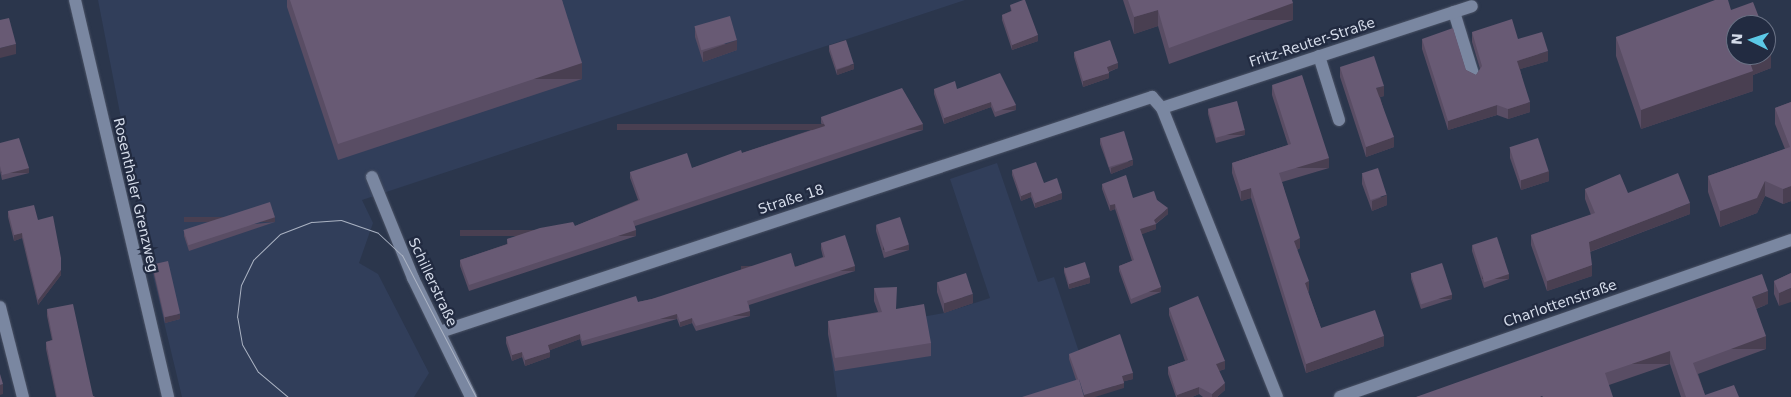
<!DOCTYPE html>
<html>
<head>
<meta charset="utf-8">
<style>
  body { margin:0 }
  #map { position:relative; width:1791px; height:397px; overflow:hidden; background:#2b364c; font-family:"DejaVu Sans",sans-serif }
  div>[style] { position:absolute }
  .built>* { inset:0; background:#313e5a }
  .roads { filter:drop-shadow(0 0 1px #4a5265) drop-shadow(0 0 1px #4a5265) }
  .minor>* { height:12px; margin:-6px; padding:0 6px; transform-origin:6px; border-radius:6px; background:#7a87a1 }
  .tram>* { height:1px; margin:-0.5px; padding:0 0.5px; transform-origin:0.5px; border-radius:0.5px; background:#abb3c3 }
  .wall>* { inset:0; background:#594d64 }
  .shaded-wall>* { inset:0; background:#493f51; transform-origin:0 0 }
  .building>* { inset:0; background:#685a74; transform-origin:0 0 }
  span { translate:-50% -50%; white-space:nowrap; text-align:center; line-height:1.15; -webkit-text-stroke:4.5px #222b41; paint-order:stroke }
  .street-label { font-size:14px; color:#d5dcea }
  .north { position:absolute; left:1726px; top:15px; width:50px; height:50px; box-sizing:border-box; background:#222b41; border:1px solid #6a7285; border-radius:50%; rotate:274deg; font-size:14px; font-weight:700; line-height:20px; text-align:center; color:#d5dcea }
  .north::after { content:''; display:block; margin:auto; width:18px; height:22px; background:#5bc8e6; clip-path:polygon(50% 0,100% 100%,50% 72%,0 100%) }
</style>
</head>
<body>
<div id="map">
  <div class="built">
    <i style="clip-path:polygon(98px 0,965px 0,362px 200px,373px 223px,359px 263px,378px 274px,429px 373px,414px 397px,182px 397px,146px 247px)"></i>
    <i style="clip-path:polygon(997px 163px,1038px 282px,1054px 277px,1094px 397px,837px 397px,828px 334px,944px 313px,990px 298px,950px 179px)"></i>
  </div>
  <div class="roads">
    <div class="minor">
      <i style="left:75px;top:0;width:408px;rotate:76.8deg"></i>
      <i style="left:1454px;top:12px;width:68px;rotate:72.9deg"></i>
      <i style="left:1319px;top:56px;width:67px;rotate:72.6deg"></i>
      <i style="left:1162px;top:108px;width:326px;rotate:-18.2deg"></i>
      <i style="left:372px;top:177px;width:109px;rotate:67.9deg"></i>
      <i style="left:413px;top:278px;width:132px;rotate:64deg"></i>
      <i style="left:0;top:307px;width:93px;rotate:75.7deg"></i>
      <i style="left:440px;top:332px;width:750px;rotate:-18.27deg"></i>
      <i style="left:1152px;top:97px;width:15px;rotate:48deg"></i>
      <i style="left:1162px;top:108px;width:311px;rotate:68.3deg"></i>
      <i style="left:1340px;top:397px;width:478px;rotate:-19.2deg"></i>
    </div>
  </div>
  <div class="tram">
    <i style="left:288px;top:397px;width:39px;rotate:-140deg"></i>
    <i style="left:258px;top:372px;width:32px;rotate:-120deg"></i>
    <i style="left:242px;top:344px;width:27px;rotate:-100deg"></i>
    <i style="left:237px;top:317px;width:32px;rotate:-83deg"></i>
    <i style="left:241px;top:285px;width:28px;rotate:-64deg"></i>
    <i style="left:253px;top:260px;width:37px;rotate:-44deg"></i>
    <i style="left:280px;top:234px;width:34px;rotate:-21deg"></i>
    <i style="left:312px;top:222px;width:29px;rotate:-4deg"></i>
    <i style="left:341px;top:220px;width:39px;rotate:19deg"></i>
    <i style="left:378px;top:233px;width:33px;rotate:43deg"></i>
    <i style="left:402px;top:255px;width:160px;rotate:62.5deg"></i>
    <i style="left:394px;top:397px;width:15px"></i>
  </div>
  <div class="wall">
    <i style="clip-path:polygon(287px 0,562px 0,582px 79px,338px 160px,287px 7px)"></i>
    <i style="clip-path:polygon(1123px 0,1292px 0,1293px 20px,1169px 64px,1158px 26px,1134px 34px)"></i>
    <i style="clip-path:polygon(1010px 5px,1038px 41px,1012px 50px,1002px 20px,1002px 15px,1011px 11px)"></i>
    <i style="clip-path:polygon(1731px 10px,1771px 68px,1753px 75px,1753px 91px,1641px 129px,1616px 56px,1616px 37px)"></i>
    <i style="clip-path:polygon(695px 28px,737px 50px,703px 62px,695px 37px)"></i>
    <i style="clip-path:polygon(1472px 32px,1518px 39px,1548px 61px,1520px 69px,1530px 112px,1508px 119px,1497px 115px,1448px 130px,1422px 49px,1422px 39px,1466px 70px,1476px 75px,1480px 69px,1472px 42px)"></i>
    <i style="clip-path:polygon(829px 46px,854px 69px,837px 75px,829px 51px)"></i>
    <i style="clip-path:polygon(1074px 52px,1118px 68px,1109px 72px,1109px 78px,1083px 87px,1074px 57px)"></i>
    <i style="clip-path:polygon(1340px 67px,1384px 96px,1380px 97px,1394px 147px,1366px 157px,1340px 77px)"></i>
    <i style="clip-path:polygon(1272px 85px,1329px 168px,1282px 182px,1300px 248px,1297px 250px,1309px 291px,1308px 292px,1321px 328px,1384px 346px,1306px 373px,1251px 198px,1241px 201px,1232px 173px,1232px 163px,1288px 145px,1272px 95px)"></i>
    <i style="clip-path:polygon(934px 89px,957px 89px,1016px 110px,995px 117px,991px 107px,944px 124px,934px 94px)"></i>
    <i style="clip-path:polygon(1791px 102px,1791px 201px,1783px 204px,1765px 196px,1757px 213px,1720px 227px,1708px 192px,1708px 176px,1785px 149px,1775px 124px,1775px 108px)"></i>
    <i style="clip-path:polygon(1208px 109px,1245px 135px,1216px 143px,1208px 114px)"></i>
    <i style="clip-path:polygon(821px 117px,923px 130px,635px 226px,636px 236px,469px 291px,460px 266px,460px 260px,507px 244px,507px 239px,575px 226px,638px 200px,630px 178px,630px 172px,692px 168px,742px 153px,823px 126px,821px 123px)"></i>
    <i style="clip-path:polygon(1100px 139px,1133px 165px,1111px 174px,1100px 144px)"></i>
    <i style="clip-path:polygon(0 143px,29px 173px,2px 180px,0 171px)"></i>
    <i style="clip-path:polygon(1510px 148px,1549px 181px,1521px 190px,1510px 158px)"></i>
    <i style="clip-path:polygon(1012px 170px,1044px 183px,1062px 199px,1035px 208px,1031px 197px,1021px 201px,1012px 175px)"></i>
    <i style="clip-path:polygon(1362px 174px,1387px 205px,1372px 211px,1362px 184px)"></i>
    <i style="clip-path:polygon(1102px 184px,1133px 198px,1157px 200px,1168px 214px,1156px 224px,1156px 229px,1141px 234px,1161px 292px,1131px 304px,1119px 271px,1119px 266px,1132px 261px,1115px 209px,1110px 211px,1102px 189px)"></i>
    <i style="clip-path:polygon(1585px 189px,1628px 193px,1690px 214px,1590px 252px,1592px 276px,1547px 291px,1531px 245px,1531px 235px,1591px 215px,1585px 199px)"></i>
    <i style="clip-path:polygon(8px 211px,38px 220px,61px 275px,38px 305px,22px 238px,14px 241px,8px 217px)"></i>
    <i style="clip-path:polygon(275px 222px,189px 251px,184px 236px,184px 231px)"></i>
    <i style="clip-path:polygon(876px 225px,909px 250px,884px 258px,876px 231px)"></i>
    <i style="clip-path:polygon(821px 243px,855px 271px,749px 305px,750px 316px,696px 331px,692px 323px,680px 327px,677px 319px,582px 346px,580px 339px,550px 350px,550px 357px,525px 366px,522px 357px,512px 361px,506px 343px,506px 337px,638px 302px,795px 267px,823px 257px,821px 249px)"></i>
    <i style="clip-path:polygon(1472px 245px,1509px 279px,1484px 288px,1472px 251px)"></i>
    <i style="clip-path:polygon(153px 266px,180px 319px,165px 323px,153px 271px)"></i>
    <i style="clip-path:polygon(1064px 267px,1090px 283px,1069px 289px,1064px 272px)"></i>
    <i style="clip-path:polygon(1791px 273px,1779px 306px,1774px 294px,1774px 281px)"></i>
    <i style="clip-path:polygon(1411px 274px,1452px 299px,1421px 309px,1411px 279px)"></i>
    <i style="clip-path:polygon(937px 282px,973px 303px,944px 313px,937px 292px)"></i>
    <i style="clip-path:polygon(874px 288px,931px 343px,931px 356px,835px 371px,828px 334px,828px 321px,878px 312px,874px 301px)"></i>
    <i style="clip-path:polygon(1768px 304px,1756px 309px,1766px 349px,1698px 374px,1705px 395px,1739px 397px,1681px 397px,1670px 364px,1609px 385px,1416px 397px)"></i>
    <i style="clip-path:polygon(1169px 308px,1225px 369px,1219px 371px,1225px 390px,1217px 397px,1203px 397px,1199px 394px,1192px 397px,1176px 397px,1168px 374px,1168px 367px,1185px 361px,1169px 315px)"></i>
    <i style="clip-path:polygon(47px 309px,93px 396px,95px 397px,56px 397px,46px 349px,46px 342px,52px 340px,47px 316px)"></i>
    <i style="clip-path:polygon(1069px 354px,1133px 379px,1124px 381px,1124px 388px,1076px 380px,1069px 359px)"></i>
  </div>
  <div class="shaded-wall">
    <i style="left:1293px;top:3px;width:17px;height:132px;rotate:90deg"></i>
    <i style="clip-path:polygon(1158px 10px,1158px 26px,1134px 34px,1134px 17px)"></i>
    <i style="clip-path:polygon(1038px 35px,1038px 41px,1012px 50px,1012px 45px)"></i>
    <i style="clip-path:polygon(737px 40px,737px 50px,703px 62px,703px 52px)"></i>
    <i style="clip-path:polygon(16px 44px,16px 54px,0 58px,0 48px)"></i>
    <i style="clip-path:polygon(1771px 49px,1771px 68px,1753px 75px,1753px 91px,1641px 129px,1641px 110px,1748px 57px,1754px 55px,1766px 55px,1766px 51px)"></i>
    <i style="clip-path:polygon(1548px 51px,1548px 61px,1517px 70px,1517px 61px)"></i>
    <i style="left:582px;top:63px;width:16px;height:257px;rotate:90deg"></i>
    <i style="clip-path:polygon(1118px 63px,1118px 68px,1107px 72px,1107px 67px)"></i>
    <i style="clip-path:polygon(854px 64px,854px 69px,837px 75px,837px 70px)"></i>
    <i style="clip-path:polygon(1109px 73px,1109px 78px,1083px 87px,1083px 81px)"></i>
    <i style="clip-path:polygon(1384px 86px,1384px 96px,1376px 98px,1376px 88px)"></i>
    <i style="clip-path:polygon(991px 102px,991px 107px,944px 124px,944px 118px)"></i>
    <i style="clip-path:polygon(1530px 102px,1530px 112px,1508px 119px,1508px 109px)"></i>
    <i style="left:1016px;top:105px;width:5px;height:22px;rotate:90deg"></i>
    <i style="clip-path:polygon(1497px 105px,1497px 115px,1448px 130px,1448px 121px)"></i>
    <i style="left:923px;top:124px;width:6px;height:306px;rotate:90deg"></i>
    <i style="left:1245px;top:130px;width:5px;height:30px;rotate:90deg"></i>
    <i style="clip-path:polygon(1394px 137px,1394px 147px,1366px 157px,1366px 147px)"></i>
    <i style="left:1329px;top:158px;width:10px;height:52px;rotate:90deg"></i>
    <i style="clip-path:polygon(1133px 160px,1133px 165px,1111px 174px,1111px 168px)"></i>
    <i style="left:29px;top:168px;width:5px;height:28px;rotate:90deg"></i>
    <i style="clip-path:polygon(1549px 171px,1549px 181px,1521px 190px,1521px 180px)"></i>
    <i style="clip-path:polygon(1765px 181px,1765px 196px,1757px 213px,1720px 227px,1720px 211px)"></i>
    <i style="clip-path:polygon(1791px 186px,1791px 201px,1783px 204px,1783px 189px)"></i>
    <i style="clip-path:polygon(1251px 188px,1251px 198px,1241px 201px,1241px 191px)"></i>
    <i style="clip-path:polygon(1031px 192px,1031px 197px,1021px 201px,1021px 196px)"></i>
    <i style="clip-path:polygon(1062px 193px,1062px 199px,1035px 208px,1035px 203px)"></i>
    <i style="clip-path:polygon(1387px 195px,1387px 205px,1372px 211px,1372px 201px)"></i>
    <i style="clip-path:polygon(1690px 203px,1690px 214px,1589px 252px,1589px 242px)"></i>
    <i style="clip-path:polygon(1115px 204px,1115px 209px,1110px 211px,1110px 205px)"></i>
    <i style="clip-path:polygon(1168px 208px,1168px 214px,1155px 224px,1156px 224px,1156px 229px,1140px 235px,1140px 229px,1154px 220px)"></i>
    <i style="left:275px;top:217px;width:5px;height:91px;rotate:90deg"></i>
    <i style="left:636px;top:230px;width:6px;height:176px;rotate:90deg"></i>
    <i style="clip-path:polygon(22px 233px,22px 238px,14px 241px,14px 235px)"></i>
    <i style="clip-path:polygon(1300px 238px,1300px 248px,1294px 251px,1294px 241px)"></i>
    <i style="left:909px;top:245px;width:5px;height:26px;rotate:90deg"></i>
    <i style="clip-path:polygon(1592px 265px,1592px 276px,1547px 291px,1547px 281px)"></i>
    <i style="left:855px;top:266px;width:5px;height:114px;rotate:90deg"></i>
    <i style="clip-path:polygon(61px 270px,61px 275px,38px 305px,38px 300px)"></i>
    <i style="left:1509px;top:274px;width:5px;height:27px;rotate:90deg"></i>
    <i style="clip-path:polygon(1090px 277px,1090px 283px,1069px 289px,1069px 284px)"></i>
    <i style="clip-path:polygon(1309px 281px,1309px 291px,1305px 293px,1305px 283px)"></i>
    <i style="left:1161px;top:287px;width:5px;height:32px;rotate:90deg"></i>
    <i style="clip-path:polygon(1791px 288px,1791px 302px,1779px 306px,1779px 293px)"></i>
    <i style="clip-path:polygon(1768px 291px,1768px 304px,1752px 310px,1752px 297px)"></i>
    <i style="clip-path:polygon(973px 294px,973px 303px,944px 313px,944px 303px)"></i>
    <i style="left:1452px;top:294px;width:5px;height:33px;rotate:90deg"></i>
    <i style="left:750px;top:311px;width:5px;height:56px;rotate:90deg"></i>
    <i style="clip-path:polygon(180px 314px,180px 319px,165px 323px,165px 317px)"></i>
    <i style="left:677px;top:314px;width:5px;height:99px;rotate:90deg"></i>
    <i style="clip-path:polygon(692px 318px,692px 323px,680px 327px,680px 322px)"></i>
    <i style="clip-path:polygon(580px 334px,580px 339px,548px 351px,548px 345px)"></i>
    <i style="clip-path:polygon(1384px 336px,1384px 346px,1306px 373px,1306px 364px)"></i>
    <i style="left:1766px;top:336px;width:13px;height:78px;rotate:90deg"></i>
    <i style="left:1670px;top:351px;width:13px;height:69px;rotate:90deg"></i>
    <i style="clip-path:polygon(522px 352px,522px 357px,512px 361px,512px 355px)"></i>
    <i style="clip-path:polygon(550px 352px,550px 357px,525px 366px,525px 360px)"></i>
    <i style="clip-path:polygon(1225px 361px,1225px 369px,1216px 372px,1216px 364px)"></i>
    <i style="clip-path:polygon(1133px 373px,1133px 379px,1122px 382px,1122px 376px)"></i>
    <i style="clip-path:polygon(1124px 383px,1124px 388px,1095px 397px,1083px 397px,1083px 395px)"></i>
    <i style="clip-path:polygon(1225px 383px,1225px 390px,1217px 397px,1212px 397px,1212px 394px)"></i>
    <i style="clip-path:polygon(3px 384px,3px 394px,0 395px,0 385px)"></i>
    <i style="clip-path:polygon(1199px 387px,1199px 394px,1192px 397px,1177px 397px,1177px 395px)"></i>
  </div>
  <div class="building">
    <i style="clip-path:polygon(290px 0,562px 0,582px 63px,338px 144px)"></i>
    <i style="clip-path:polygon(1023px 0,1025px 0,1038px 35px,1012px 45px,1002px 15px,1012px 11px,1010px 5px)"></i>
    <i style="clip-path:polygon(1128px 0,1292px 0,1293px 3px,1169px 48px,1158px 10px,1134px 17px)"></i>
    <i style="clip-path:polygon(1715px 0,1728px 0,1731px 10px,1753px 2px,1762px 25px,1736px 25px,1736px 55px,1754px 55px,1748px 57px,1753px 71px,1641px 110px,1616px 37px)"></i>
    <i style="left:730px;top:16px;width:25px;height:37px;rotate:74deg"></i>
    <i style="clip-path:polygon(9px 18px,16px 44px,0 48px,0 20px)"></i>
    <i style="clip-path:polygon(1512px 19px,1518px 39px,1542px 32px,1548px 51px,1517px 61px,1530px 102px,1508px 109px,1497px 105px,1448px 121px,1422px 39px,1453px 28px,1466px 70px,1476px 75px,1482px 66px,1472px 32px)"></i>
    <i style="clip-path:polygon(1766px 36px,1771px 49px,1766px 51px)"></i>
    <i style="left:846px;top:40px;width:25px;height:18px;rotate:72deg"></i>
    <i style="clip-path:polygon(1110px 40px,1118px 63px,1107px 67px,1109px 73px,1083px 81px,1074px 52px)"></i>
    <i style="clip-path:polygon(1374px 56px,1384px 86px,1376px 88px,1394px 137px,1366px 147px,1340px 67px)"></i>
    <i style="clip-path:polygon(1000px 73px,1016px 105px,995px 112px,991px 102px,944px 118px,934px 89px,955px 81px,957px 89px)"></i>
    <i style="clip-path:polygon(1302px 75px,1329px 158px,1279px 173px,1300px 238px,1294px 241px,1309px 281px,1305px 283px,1321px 328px,1375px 310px,1384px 336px,1306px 364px,1251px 188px,1241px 191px,1232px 163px,1291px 144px,1272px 85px)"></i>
    <i style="clip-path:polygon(902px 88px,923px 124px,633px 221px,636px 230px,469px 285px,460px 260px,508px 244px,507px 239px,540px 228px,573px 222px,575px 226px,640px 200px,630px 172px,687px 153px,692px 168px,741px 150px,742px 153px,825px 126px,821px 117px)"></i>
    <i style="left:1237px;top:101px;width:30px;height:30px;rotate:75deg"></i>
    <i style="clip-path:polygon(1791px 102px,1791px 186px,1783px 189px,1765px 181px,1757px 198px,1720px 211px,1708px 176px,1790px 147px,1775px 108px)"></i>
    <i style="left:1124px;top:131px;width:30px;height:25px;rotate:73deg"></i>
    <i style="clip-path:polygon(19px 138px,29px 168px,2px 175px,0 166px,0 143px)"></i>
    <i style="left:1538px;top:138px;width:35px;height:30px;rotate:72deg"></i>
    <i style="clip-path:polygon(1036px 162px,1044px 183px,1057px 178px,1062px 193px,1035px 203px,1031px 192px,1021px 196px,1012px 170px)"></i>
    <i style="left:1378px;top:168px;width:28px;height:17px;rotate:72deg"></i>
    <i style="clip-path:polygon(1678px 173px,1690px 203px,1589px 242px,1592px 265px,1547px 281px,1531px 235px,1595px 213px,1585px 189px,1620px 174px,1628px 193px)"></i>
    <i style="clip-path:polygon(1126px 175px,1133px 198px,1154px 191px,1157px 200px,1168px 208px,1154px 220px,1156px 224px,1140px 229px,1161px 287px,1131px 299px,1119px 266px,1134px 260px,1115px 204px,1110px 205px,1102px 184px)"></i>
    <i style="left:270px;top:202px;width:16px;height:91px;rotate:72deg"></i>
    <i style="clip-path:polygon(34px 205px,38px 220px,53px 216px,61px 258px,61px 270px,38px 300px,22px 233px,14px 235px,8px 211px)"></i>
    <i style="left:900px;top:217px;width:29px;height:25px;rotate:72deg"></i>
    <i style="clip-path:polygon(845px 235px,855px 266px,747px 301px,750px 311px,696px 326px,692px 318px,680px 322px,677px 314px,582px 341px,580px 334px,548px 345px,550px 352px,525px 360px,522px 352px,512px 355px,506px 337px,636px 296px,638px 302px,652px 299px,791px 253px,795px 267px,825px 257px,821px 243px)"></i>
    <i style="left:1497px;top:237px;width:39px;height:26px;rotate:72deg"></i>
    <i style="left:168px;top:261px;width:54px;height:16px;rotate:77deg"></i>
    <i style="left:1085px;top:262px;width:16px;height:22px;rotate:72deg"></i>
    <i style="left:1442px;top:263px;width:33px;height:33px;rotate:72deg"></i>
    <i style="left:966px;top:273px;width:22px;height:30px;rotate:72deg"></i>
    <i style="clip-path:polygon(1791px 273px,1791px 288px,1779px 293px,1774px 281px)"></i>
    <i style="clip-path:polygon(1762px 274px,1768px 291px,1752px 297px,1766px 336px,1693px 363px,1705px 395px,1734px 385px,1739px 397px,1686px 397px,1670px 351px,1605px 373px,1613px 397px,1543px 397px,1542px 396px,1540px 397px,1416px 397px)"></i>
    <i style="clip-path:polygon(897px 287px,896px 309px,924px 304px,931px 343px,835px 358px,828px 321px,882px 312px,874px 288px)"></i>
    <i style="clip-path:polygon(1198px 296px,1225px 361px,1216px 364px,1225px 383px,1212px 394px,1199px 387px,1177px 395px,1168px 367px,1188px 360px,1169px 308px)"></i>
    <i style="clip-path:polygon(73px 304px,93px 396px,95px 397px,57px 397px,46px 342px,53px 340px,47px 309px)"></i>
    <i style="clip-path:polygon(1120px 334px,1133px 373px,1122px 376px,1124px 383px,1084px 395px,1079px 379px,1078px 379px,1069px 354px)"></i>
    <i style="clip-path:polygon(0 374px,3px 384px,0 385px)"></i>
    <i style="clip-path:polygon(1079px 379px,1084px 397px,1022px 397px)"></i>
  </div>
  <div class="street-label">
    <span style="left:1312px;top:42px;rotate:-18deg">Fritz-Reuter-Straße</span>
    <span style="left:136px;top:195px;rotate:77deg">Rosenthaler Grenzweg</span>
    <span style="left:791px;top:199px;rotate:-18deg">Straße 18</span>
    <span style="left:433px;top:282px;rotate:65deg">Schillerstraße</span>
    <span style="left:1560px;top:303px;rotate:-19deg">Charlottenstraße</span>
  </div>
  <div class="north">N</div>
</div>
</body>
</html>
